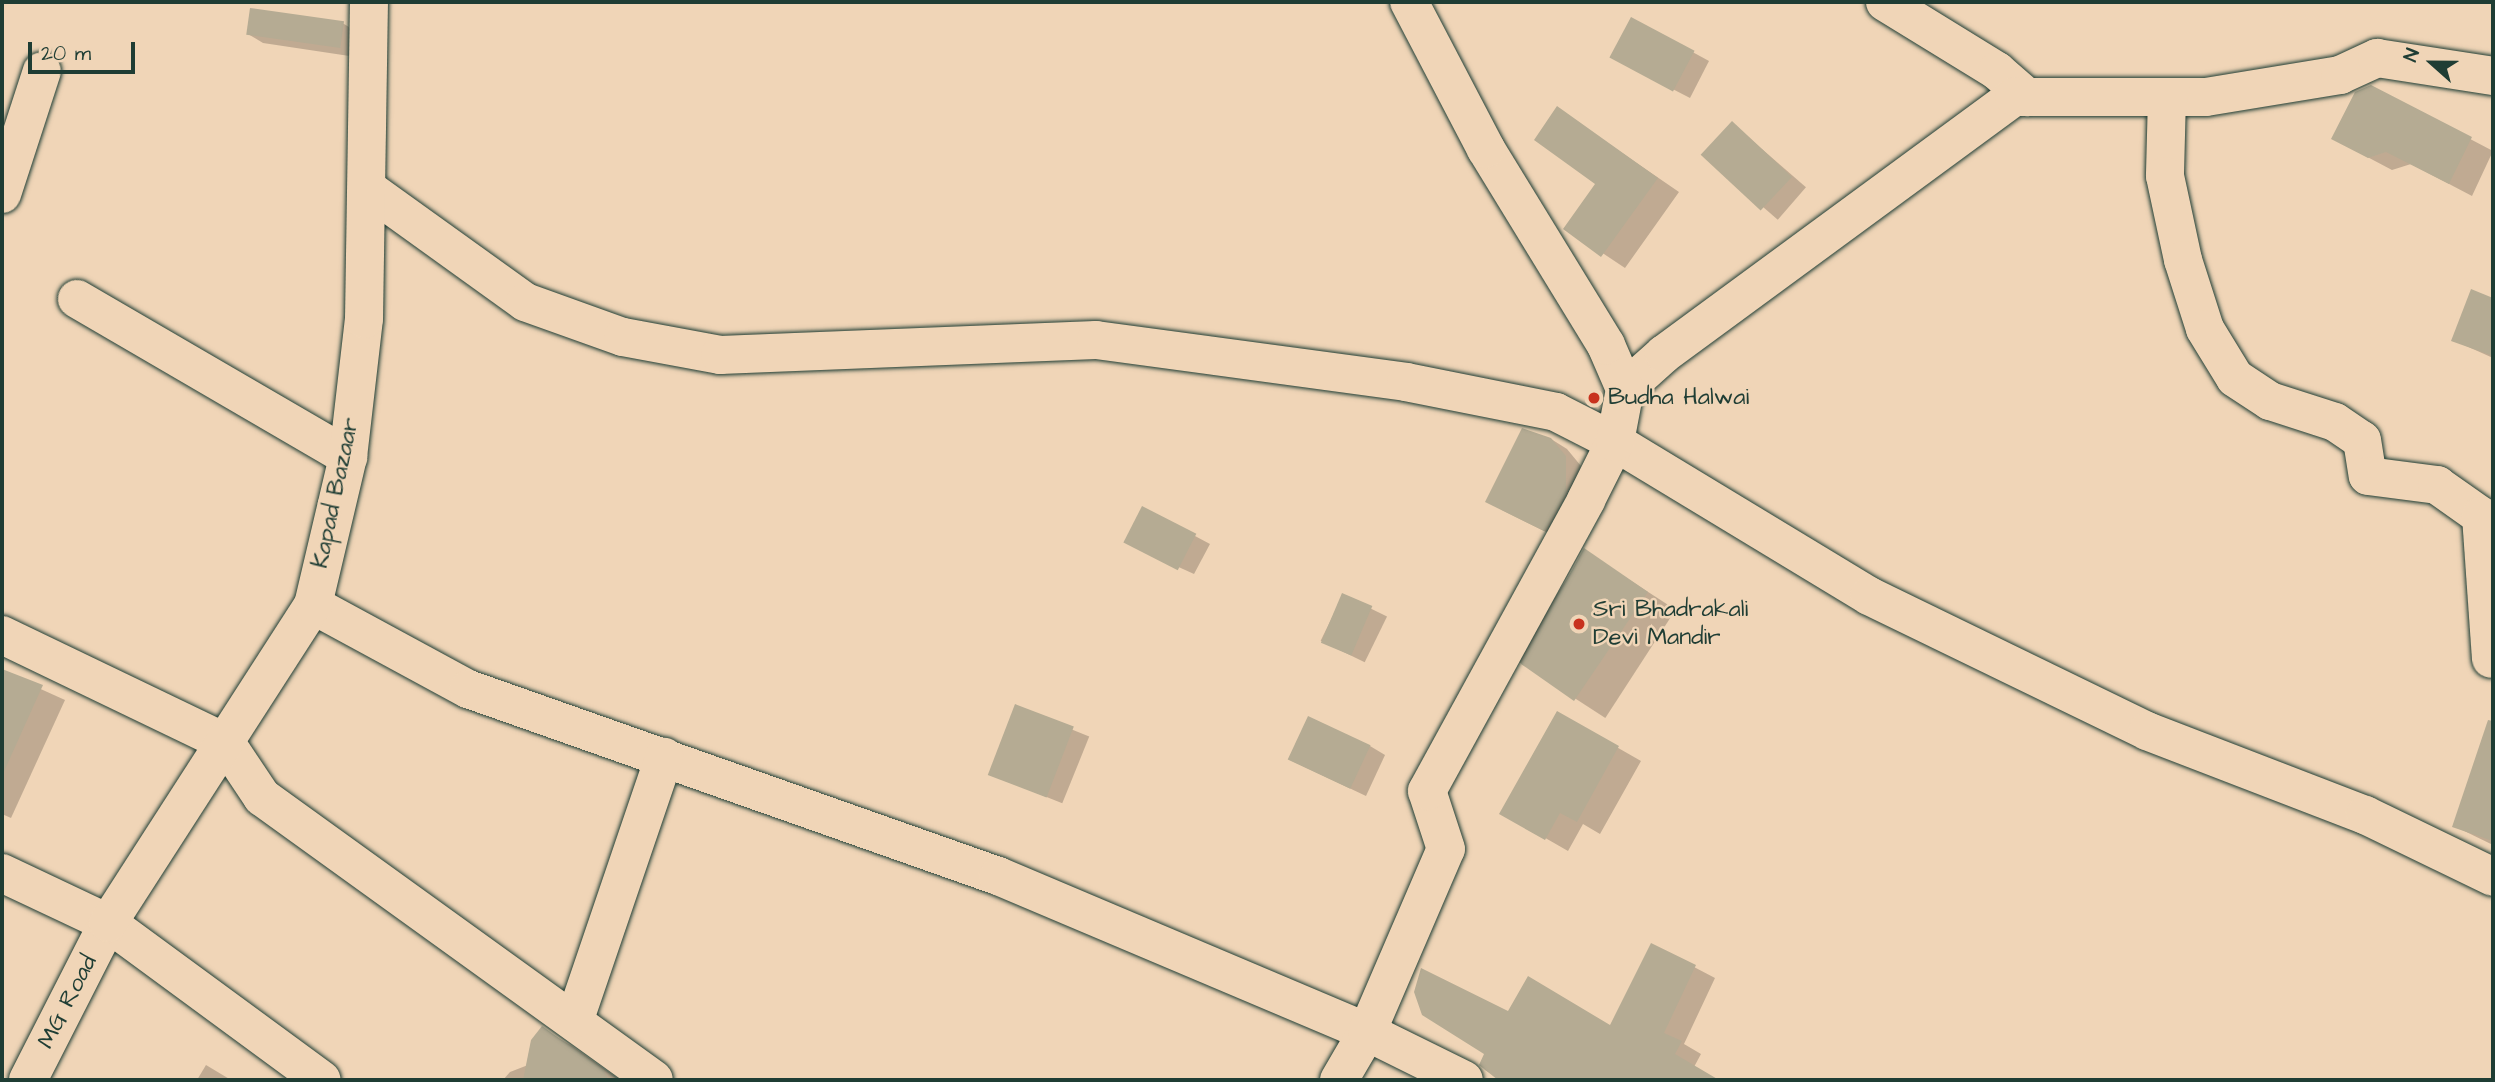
<!DOCTYPE html>
<html>
<head>
<meta charset="utf-8">
<style>
  body { margin:0 }
  #map { position:relative; width:2495px; height:1082px; overflow:hidden; background:#f0d5b7; font-family:"Architects Daughter",sans-serif }
  div>[style] { position:absolute }
  .shadow>* { inset:0; background:#0003; transform-origin:0 0 }
  .building>* { inset:0; background:#b5ab93; transform-origin:0 0 }
  .roads { filter:drop-shadow(0 0 2px #1f3d34) drop-shadow(0 0 2px #1f3d34) }
  .minor>* { height:38px; margin:-19px; padding:0 19px; transform-origin:19px; border-radius:19px; background:#f0d5b7 }
  .dots>* { width:19px; height:19px; translate:-50% -50%; box-sizing:border-box; border:4px solid #f0d5b7; border-radius:50% }
  span { translate:-50% -50%; white-space:nowrap; text-align:center; line-height:1.15; -webkit-text-stroke:5px #f0d5b7; paint-order:stroke }
  .poi-label { font-size:24px; color:#1f3d34 }
  .left { translate:0 -50%; text-align:left }
  .street-label { font-size:24px; color:#1f3d34 }
  .frame { position:absolute; inset:0; border:4px solid #1f3d34; pointer-events:none }
  .north { position:absolute; left:2397px; top:28px; width:70px; height:70px; -webkit-text-stroke:5px #f0d5b7; paint-order:stroke; rotate:291deg; font-size:19px; font-weight:700; line-height:28px; text-align:center; color:#1f3d34 }
  .north::after { content:''; display:block; margin:auto; width:24px; height:32px; background:#1f3d34; clip-path:polygon(50% 0,100% 100%,50% 72%,0 100%) }
  .scale { position:absolute; left:28px; top:42px; width:107px; height:32px; box-sizing:border-box; border:4px solid #1f3d34; border-top:0; padding-left:9px; font-size:21px; line-height:24px; white-space:nowrap; color:#1f3d34; -webkit-text-stroke:5px #f0d5b7; paint-order:stroke }
</style>
</head>
<body>
<div id="map">
  <div class="shadow">
    <i style="clip-path:polygon(251px 10px,344px 24px,359px 33px,356px 57px,263px 43px,248px 34px)"></i>
    <i style="clip-path:polygon(1632px 19px,1709px 61px,1690px 98px,1630px 67px)"></i>
    <i style="clip-path:polygon(2371px 87px,2493px 151px,2472px 196px,2411px 164px,2392px 170px,2356px 151px)"></i>
    <i style="clip-path:polygon(1558px 109px,1679px 192px,1625px 268px,1565px 228px,1597px 183px)"></i>
    <i style="left:1732px;top:123px;width:98px;height:43px;rotate:41deg"></i>
    <i style="clip-path:polygon(2472px 291px,2493px 300px,2493px 358px,2453px 340px)"></i>
    <i style="clip-path:polygon(1551px 439px,1567px 449px,1581px 466px,1560px 539px,1502px 510px)"></i>
    <i style="clip-path:polygon(1195px 536px,1210px 544px,1194px 574px,1141px 550px)"></i>
    <i style="left:1585px;top:551px;width:108px;height:129px;rotate:33deg"></i>
    <i style="left:1343px;top:595px;width:49px;height:51px;rotate:26deg"></i>
    <i style="clip-path:polygon(3px 672px,65px 700px,11px 818px,2px 814px)"></i>
    <i style="left:1016px;top:707px;width:79px;height:72px;rotate:22deg"></i>
    <i style="clip-path:polygon(1557px 713px,1641px 761px,1600px 834px,1583px 824px,1568px 851px,1502px 813px)"></i>
    <i style="clip-path:polygon(2487px 729px,2493px 731px,2493px 845px,2454px 826px)"></i>
    <i style="clip-path:polygon(1370px 746px,1385px 755px,1366px 796px,1290px 760px)"></i>
    <i style="clip-path:polygon(1652px 945px,1715px 978px,1684px 1044px,1701px 1054px,1694px 1067px,1716px 1080px,1502px 1080px,1485px 1070px,1481px 1064px,1509px 1013px,1611px 1027px)"></i>
    <i style="clip-path:polygon(543px 1029px,572px 1046px,620px 1080px,503px 1080px,510px 1072px,528px 1065px)"></i>
    <i style="clip-path:polygon(206px 1065px,231px 1080px,197px 1080px)"></i>
  </div>
  <div class="building">
    <i style="left:250px;top:8px;width:95px;height:27px;rotate:8deg"></i>
    <i style="left:1631px;top:17px;width:72px;height:46px;rotate:28deg"></i>
    <i style="clip-path:polygon(2371px 85px,2472px 137px,2449px 184px,2386px 152px,2368px 158px,2331px 139px,2355px 92px)"></i>
    <i style="clip-path:polygon(1557px 106px,1658px 178px,1601px 257px,1563px 229px,1595px 184px,1534px 140px)"></i>
    <i style="left:1732px;top:121px;width:82px;height:46px;rotate:43deg"></i>
    <i style="clip-path:polygon(2471px 289px,2493px 298px,2493px 356px,2451px 341px)"></i>
    <i style="clip-path:polygon(1522px 428px,1551px 438px,1566px 456px,1566px 492px,1544px 531px,1485px 502px)"></i>
    <i style="left:1142px;top:506px;width:61px;height:41px;rotate:27deg"></i>
    <i style="clip-path:polygon(1584px 548px,1648px 592px,1574px 701px,1521px 664px)"></i>
    <i style="left:1342px;top:593px;width:33px;height:54px;rotate:23deg"></i>
    <i style="clip-path:polygon(2px 669px,43px 685px,2px 776px)"></i>
    <i style="left:1015px;top:704px;width:63px;height:76px;rotate:21deg"></i>
    <i style="clip-path:polygon(1557px 711px,1619px 746px,1577px 822px,1560px 813px,1545px 840px,1499px 814px)"></i>
    <i style="left:1308px;top:716px;width:69px;height:48px;rotate:25deg"></i>
    <i style="clip-path:polygon(2488px 720px,2493px 721px,2493px 841px,2452px 827px)"></i>
    <i style="clip-path:polygon(1651px 943px,1696px 965px,1664px 1033px,1682px 1041px,1675px 1054px,1719px 1080px,1498px 1080px,1479px 1065px,1484px 1054px,1422px 1015px,1414px 992px,1421px 968px,1508px 1011px,1528px 976px,1610px 1025px)"></i>
    <i style="clip-path:polygon(542px 1026px,603px 1070px,609px 1080px,523px 1080px,531px 1040px)"></i>
  </div>
  <div class="roads">
    <div class="minor">
      <i style="left:1885px;top:2px;width:132px;rotate:31.6deg"></i>
      <i style="left:1997px;top:71px;width:40px;rotate:41deg"></i>
      <i style="left:2167px;top:97px;width:79px;rotate:91.5deg"></i>
      <i style="left:2165px;top:176px;width:86px;rotate:77.9deg"></i>
      <i style="left:2183px;top:260px;width:72px;rotate:72.3deg"></i>
      <i style="left:2205px;top:329px;width:57px;rotate:58.5deg"></i>
      <i style="left:2235px;top:378px;width:42px;rotate:33.3deg"></i>
      <i style="left:2270px;top:401px;width:68px;rotate:17.9deg"></i>
      <i style="left:2335px;top:422px;width:32px;rotate:34deg"></i>
      <i style="left:2362px;top:440px;width:36px;rotate:81deg"></i>
      <i style="left:2368px;top:476px;width:70px;rotate:7.4deg"></i>
      <i style="left:2437px;top:485px;width:54px;rotate:35.2deg"></i>
      <i style="left:2481px;top:516px;width:143px;rotate:86deg"></i>
      <i style="left:368px;top:189px;width:193px;rotate:35.7deg"></i>
      <i style="left:525px;top:302px;width:104px;rotate:19.7deg"></i>
      <i style="left:623px;top:337px;width:99px;rotate:10.5deg"></i>
      <i style="left:720px;top:355px;width:376px;rotate:-2.3deg"></i>
      <i style="left:1096px;top:340px;width:313px;rotate:7.7deg"></i>
      <i style="left:1406px;top:382px;width:153px;rotate:11.3deg"></i>
      <i style="left:1556px;top:412px;width:66px;rotate:27deg"></i>
      <i style="left:1615px;top:442px;width:297px;rotate:31.2deg"></i>
      <i style="left:1869px;top:596px;width:309px;rotate:25.9deg"></i>
      <i style="left:2147px;top:731px;width:234px;rotate:21.1deg"></i>
      <i style="left:2365px;top:815px;width:142px;rotate:25.8deg"></i>
      <i style="left:2px;top:194px;width:129px;rotate:-72deg"></i>
      <i style="left:77px;top:299px;width:314px;rotate:30.2deg"></i>
      <i style="left:1625px;top:389px;width:52px;rotate:-41.9deg"></i>
      <i style="left:1664px;top:354px;width:434px;rotate:-36.3deg"></i>
      <i style="left:2014px;top:97px;width:192px"></i>
      <i style="left:2206px;top:97px;width:136px;rotate:-9.3deg"></i>
      <i style="left:2340px;top:75px;width:41px;rotate:-24.7deg"></i>
      <i style="left:2377px;top:58px;width:117px;rotate:8.8deg"></i>
      <i style="left:313px;top:605px;width:176px;rotate:28.5deg"></i>
      <i style="left:468px;top:689px;width:562px;rotate:19.43deg"></i>
      <i style="left:998px;top:876px;width:401px;rotate:22.9deg"></i>
      <i style="left:1367px;top:1032px;width:108px;rotate:26.3deg"></i>
      <i style="left:2px;top:635px;width:249px;rotate:25.7deg"></i>
      <i style="left:226px;top:743px;width:65px;rotate:56.3deg"></i>
      <i style="left:262px;top:797px;width:483px;rotate:35.8deg"></i>
      <i style="left:2px;top:873px;width:117px;rotate:25.3deg"></i>
      <i style="left:108px;top:923px;width:265px;rotate:36.3deg"></i>
      <i style="left:575px;top:1019px;width:277px;rotate:-71.2deg"></i>
      <i style="left:28px;top:1080px;width:176px;rotate:-63deg"></i>
      <i style="left:108px;top:923px;width:378px;rotate:-57.2deg"></i>
      <i style="left:313px;top:605px;width:152px;rotate:-76.7deg"></i>
      <i style="left:348px;top:457px;width:139px;rotate:-83.4deg"></i>
      <i style="left:364px;top:319px;width:317px;rotate:-89.1deg"></i>
      <i style="left:1339px;top:1080px;width:56px;rotate:-59.7deg"></i>
      <i style="left:1367px;top:1032px;width:199px;rotate:-66.7deg"></i>
      <i style="left:1446px;top:849px;width:61px;rotate:-108.1deg"></i>
      <i style="left:1427px;top:791px;width:332px;rotate:-61.3deg"></i>
      <i style="left:1586px;top:500px;width:65px;rotate:-63.4deg"></i>
      <i style="left:1615px;top:442px;width:54px;rotate:-79.3deg"></i>
      <i style="left:1625px;top:389px;width:48px;rotate:-113.4deg"></i>
      <i style="left:1606px;top:345px;width:230px;rotate:-121.5deg"></i>
      <i style="left:1486px;top:149px;width:166px;rotate:-117.6deg"></i>
    </div>
  </div>
  <div class="dots">
    <i style="left:1594px;top:398px;background:#c8321e"></i>
    <i style="left:1579px;top:624px;background:#c8321e"></i>
  </div>
  <div class="poi-label">
    <span class="left" style="left:1608px;top:398px">Budha Halwai</span>
    <span class="left" style="left:1593px;top:624px">Sri Bhadrakali<br>Devi Mandir</span>
  </div>
  <div class="street-label">
    <span style="left:336px;top:493px;rotate:-78deg">Kapad Bazaar</span>
    <span style="left:68px;top:1002px;rotate:-63deg">MG Road</span>
  </div>
  <div class="frame"></div>
  <div class="north">N</div>
  <div class="scale">20 m</div>
</div>
</body>
</html>
